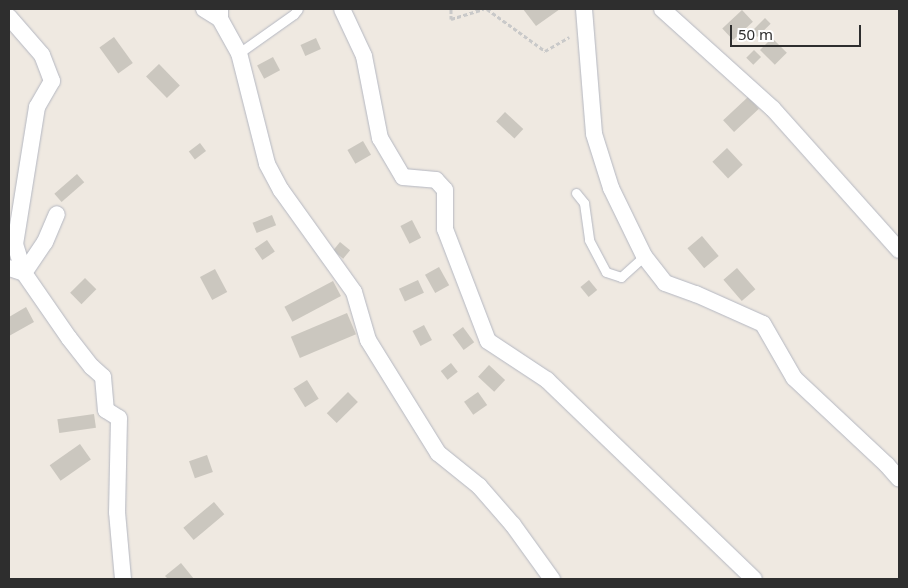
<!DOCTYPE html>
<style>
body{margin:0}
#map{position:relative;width:908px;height:588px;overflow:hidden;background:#efe9e1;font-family:"Noto Sans",sans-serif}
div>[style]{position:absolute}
.building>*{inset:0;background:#cbc7bf;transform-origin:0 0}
.path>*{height:3px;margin-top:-1.5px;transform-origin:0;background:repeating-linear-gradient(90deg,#c9c9c9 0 4px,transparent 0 6.5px)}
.roads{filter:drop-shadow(0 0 1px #b4b7c1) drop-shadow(0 0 1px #b4b7c1)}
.lane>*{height:9px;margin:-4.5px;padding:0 4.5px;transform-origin:4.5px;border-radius:4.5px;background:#fff}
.street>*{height:16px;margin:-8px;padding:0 8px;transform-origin:8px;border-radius:8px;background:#fff}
span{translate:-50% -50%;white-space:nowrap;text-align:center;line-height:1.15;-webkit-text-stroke:4px #fff;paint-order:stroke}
.frame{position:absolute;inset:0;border:10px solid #2e2e2e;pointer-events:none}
.scale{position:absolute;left:730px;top:25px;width:131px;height:22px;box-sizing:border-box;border:2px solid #2e2e2e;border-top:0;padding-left:6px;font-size:15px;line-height:18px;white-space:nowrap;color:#2e2e2e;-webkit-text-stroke:4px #fff;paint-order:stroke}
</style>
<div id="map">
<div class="building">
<i style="clip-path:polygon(523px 9px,560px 9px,536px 26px)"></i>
<i style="left:742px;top:10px;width:16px;height:27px;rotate:47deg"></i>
<i style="left:765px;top:18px;width:8px;height:19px;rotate:45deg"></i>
<i style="left:114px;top:37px;width:32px;height:18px;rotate:54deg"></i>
<i style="left:316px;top:38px;width:12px;height:17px;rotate:66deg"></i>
<i style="left:772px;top:38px;width:21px;height:17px;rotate:45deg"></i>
<i style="left:754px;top:50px;width:10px;height:11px;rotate:45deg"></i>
<i style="left:273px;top:57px;width:15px;height:18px;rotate:62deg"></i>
<i style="left:159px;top:64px;width:30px;height:18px;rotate:46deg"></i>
<i style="left:748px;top:97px;width:16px;height:34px;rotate:47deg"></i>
<i style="left:505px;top:112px;width:25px;height:13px;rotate:43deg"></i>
<i style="left:363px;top:141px;width:16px;height:18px;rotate:60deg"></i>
<i style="left:200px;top:143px;width:10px;height:14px;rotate:53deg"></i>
<i style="left:727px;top:148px;width:23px;height:20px;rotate:47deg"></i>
<i style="left:77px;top:174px;width:11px;height:30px;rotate:49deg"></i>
<i style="left:272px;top:215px;width:11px;height:21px;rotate:68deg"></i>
<i style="left:412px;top:220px;width:20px;height:13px;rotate:63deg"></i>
<i style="left:702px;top:236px;width:26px;height:19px;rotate:50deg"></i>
<i style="left:267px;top:240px;width:14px;height:15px;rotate:56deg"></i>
<i style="left:340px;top:242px;width:13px;height:11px;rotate:39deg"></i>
<i style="left:439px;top:267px;width:21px;height:16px;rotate:61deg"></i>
<i style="left:737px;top:268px;width:28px;height:18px;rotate:49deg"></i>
<i style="left:215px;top:269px;width:26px;height:17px;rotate:62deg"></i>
<i style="left:85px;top:278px;width:16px;height:21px;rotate:45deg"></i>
<i style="left:418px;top:280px;width:14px;height:21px;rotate:65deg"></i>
<i style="left:589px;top:280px;width:13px;height:11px;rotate:51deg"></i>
<i style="left:333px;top:281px;width:17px;height:55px;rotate:62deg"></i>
<i style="clip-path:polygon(26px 307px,34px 322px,9px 336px,9px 317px)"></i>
<i style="left:347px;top:313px;width:23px;height:61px;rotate:67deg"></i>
<i style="left:424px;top:325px;width:17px;height:13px;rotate:62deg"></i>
<i style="left:463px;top:327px;width:19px;height:13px;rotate:54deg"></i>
<i style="left:451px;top:363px;width:11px;height:13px;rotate:52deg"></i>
<i style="left:489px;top:365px;width:22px;height:16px;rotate:43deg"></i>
<i style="left:307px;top:380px;width:22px;height:16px;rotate:58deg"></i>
<i style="left:348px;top:392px;width:14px;height:30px;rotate:45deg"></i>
<i style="left:478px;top:392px;width:16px;height:17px;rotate:55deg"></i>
<i style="left:94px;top:414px;width:14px;height:37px;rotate:82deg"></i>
<i style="left:80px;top:444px;width:19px;height:37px;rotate:55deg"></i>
<i style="left:207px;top:455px;width:18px;height:19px;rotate:71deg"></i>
<i style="left:214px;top:502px;width:16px;height:40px;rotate:50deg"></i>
<i style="clip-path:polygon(181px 563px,194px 579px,168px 579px,165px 576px)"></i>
</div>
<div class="path">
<i style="left:451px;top:9px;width:10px;rotate:90deg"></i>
<i style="left:451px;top:19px;width:34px;rotate:-17deg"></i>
<i style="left:487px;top:9px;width:72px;rotate:35.9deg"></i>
<i style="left:545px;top:51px;width:28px;rotate:-30deg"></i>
</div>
<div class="roads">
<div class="lane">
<i style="left:239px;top:53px;width:67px;rotate:-35.3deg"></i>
<i style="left:294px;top:14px;width:6px;rotate:-51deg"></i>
<i style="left:576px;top:193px;width:13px;rotate:51deg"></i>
<i style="left:584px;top:203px;width:37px;rotate:82deg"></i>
<i style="left:589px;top:240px;width:36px;rotate:62deg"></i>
<i style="left:606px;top:272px;width:16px;rotate:18deg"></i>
<i style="left:621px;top:277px;width:31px;rotate:-42deg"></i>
</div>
<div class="street">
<i style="left:204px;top:9px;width:19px;rotate:32deg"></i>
<i style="left:220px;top:9px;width:10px;rotate:90deg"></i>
<i style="left:220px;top:19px;width:39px;rotate:61deg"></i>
<i style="left:239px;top:53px;width:114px;rotate:75.8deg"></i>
<i style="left:267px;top:164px;width:30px;rotate:62deg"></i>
<i style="left:281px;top:190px;width:125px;rotate:54.4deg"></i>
<i style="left:354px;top:292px;width:50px;rotate:73.7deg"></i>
<i style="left:368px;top:340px;width:133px;rotate:58.2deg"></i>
<i style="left:438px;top:453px;width:53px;rotate:38.8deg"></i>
<i style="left:479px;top:486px;width:52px;rotate:48.9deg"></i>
<i style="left:513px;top:525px;width:67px;rotate:54.2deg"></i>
<i style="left:342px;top:9px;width:52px;rotate:64.9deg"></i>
<i style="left:364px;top:56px;width:84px;rotate:79deg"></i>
<i style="left:380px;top:138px;width:45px;rotate:59.5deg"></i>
<i style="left:403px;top:177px;width:33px;rotate:5deg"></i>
<i style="left:436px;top:180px;width:13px;rotate:48deg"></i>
<i style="left:445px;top:190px;width:39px;rotate:90deg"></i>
<i style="left:445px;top:229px;width:120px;rotate:69deg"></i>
<i style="left:488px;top:341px;width:71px;rotate:33.5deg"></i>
<i style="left:547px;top:380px;width:287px;rotate:43.9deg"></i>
<i style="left:584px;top:9px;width:125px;rotate:85.4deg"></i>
<i style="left:594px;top:134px;width:57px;rotate:72.5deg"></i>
<i style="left:611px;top:188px;width:76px;rotate:64.1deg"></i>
<i style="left:644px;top:256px;width:34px;rotate:52deg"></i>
<i style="left:665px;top:283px;width:33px;rotate:20deg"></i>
<i style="left:696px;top:294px;width:73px;rotate:24.1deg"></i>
<i style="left:763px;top:324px;width:62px;rotate:60.1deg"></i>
<i style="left:794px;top:378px;width:127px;rotate:43.1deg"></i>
<i style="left:887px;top:465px;width:18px;rotate:49deg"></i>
<i style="left:662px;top:9px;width:149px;rotate:42deg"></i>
<i style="left:773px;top:109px;width:189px;rotate:48.2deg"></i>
<i style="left:9px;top:17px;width:50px;rotate:49deg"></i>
<i style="left:42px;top:55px;width:28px;rotate:69deg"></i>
<i style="left:52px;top:81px;width:30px;rotate:120deg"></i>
<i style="left:37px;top:107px;width:139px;rotate:99.1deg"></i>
<i style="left:15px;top:244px;width:30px;rotate:73deg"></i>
<i style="left:24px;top:273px;width:37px;rotate:-56deg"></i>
<i style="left:45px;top:242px;width:30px;rotate:-67deg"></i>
<i style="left:9px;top:268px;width:16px;rotate:18deg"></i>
<i style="left:24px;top:273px;width:79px;rotate:55.3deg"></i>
<i style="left:69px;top:338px;width:37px;rotate:52deg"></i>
<i style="left:92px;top:367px;width:15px;rotate:42deg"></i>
<i style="left:103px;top:377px;width:33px;rotate:85deg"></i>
<i style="left:106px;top:410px;width:15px;rotate:32deg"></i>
<i style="left:119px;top:418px;width:94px;rotate:91.2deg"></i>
<i style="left:117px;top:512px;width:67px;rotate:84.9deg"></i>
</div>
</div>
<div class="frame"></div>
<div class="scale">50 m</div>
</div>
